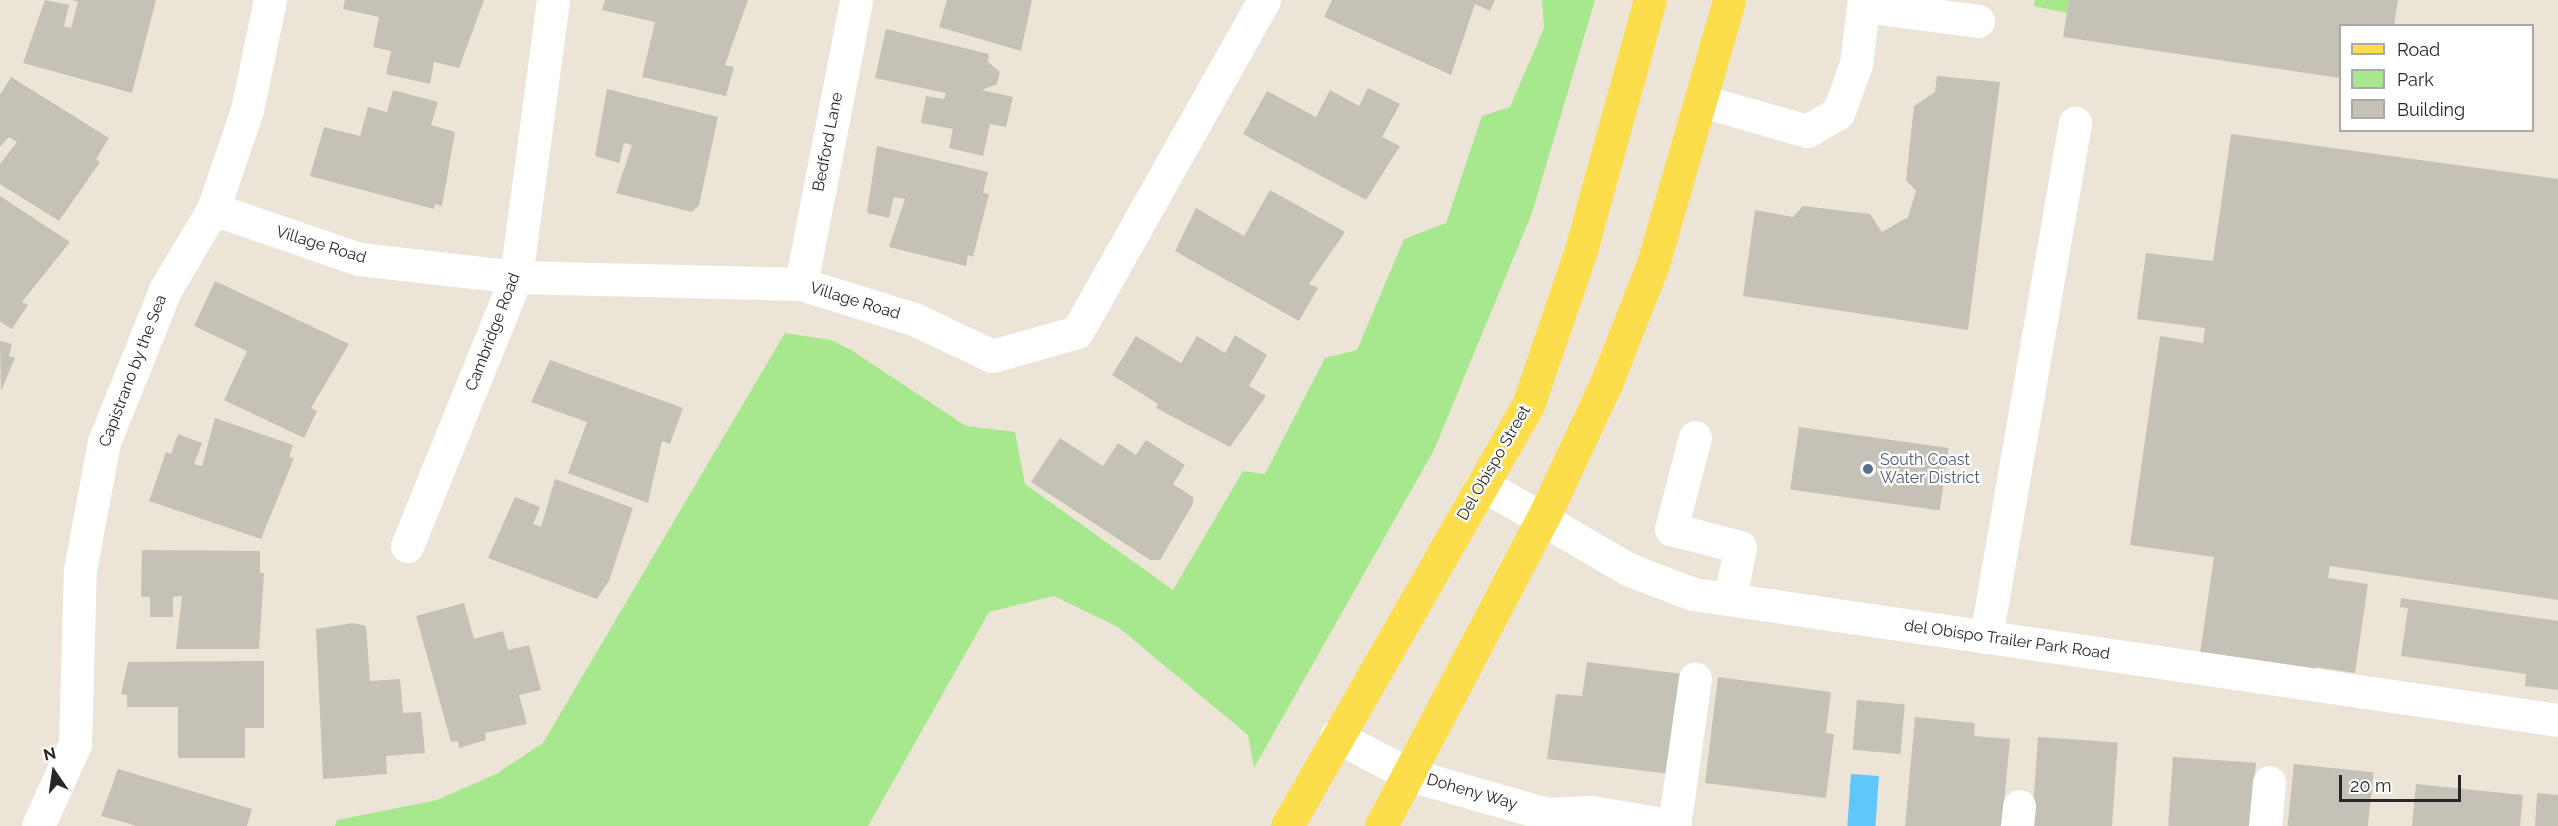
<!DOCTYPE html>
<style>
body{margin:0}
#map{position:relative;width:2558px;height:826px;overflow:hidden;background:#ece4d7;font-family:Raleway,sans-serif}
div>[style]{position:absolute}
.green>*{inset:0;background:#a7e88e}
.water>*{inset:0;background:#5fc7f9;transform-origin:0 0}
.building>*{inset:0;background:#c6c1b7;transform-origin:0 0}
.minor>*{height:33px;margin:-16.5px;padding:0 16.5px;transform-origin:16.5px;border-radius:16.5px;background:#fff}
.major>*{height:33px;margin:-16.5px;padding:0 16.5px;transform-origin:16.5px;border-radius:16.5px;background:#fcdd4b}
.dots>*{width:16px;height:16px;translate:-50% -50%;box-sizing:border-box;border:3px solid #fff;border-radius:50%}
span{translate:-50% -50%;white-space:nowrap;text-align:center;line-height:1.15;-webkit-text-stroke:4.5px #fff;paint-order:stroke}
.street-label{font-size:16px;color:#272727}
.service-label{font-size:16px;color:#4e5e75}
.left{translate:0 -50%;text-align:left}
.legend{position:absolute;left:2339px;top:24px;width:195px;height:108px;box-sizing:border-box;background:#fff;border:2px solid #a9a9a9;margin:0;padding:8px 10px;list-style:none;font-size:18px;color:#272727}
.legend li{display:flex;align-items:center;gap:12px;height:30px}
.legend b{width:30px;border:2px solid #a9a9a9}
.north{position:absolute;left:24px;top:742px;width:60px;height:60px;-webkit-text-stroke:4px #fff;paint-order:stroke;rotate:347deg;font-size:16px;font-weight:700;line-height:24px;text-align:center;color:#272727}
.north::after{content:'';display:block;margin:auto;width:21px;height:27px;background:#272727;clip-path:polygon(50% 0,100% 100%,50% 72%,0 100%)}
.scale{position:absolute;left:2339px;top:775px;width:122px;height:27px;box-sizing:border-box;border:3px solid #272727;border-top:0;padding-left:8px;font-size:18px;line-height:21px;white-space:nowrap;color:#272727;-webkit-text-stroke:4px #fff;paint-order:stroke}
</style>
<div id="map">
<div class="green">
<i style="clip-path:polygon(1542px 0,1595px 0,1532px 213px,1434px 450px,1254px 768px,1248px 735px,1118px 627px,1054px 596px,989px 612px,868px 826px,335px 826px,337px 820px,437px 800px,496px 774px,543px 743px,785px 333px,831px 340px,851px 350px,966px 426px,1015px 432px,1025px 484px,1173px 590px,1243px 471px,1265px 474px,1325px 358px,1357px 350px,1404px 239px,1446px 223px,1482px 116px,1510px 107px,1544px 28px)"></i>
<i style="clip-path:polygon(2035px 0,2069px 0,2067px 13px,2034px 6px)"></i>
</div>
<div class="water">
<i style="left:1851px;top:774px;width:28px;height:52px;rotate:4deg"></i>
</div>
<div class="building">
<i style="clip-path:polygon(45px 0,69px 5px,64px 26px,71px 28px,78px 2px,72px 0,156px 0,132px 93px,23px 63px)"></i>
<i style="clip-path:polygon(345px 0,484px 0,459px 68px,434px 62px,430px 84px,386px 74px,391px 51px,373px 47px,379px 17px,343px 9px)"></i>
<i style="clip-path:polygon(605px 0,748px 0,725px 65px,734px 67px,726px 96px,642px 77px,655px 22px,602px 10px)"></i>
<i style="clip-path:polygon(947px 0,1032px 0,1021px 51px,939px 27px)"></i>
<i style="clip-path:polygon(1332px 0,1495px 0,1490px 11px,1475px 4px,1451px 75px,1324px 17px)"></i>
<i style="clip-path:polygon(2069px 0,2398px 0,2394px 26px,2340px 26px,2340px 78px,2063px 37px)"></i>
<i style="clip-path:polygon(886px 29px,989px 54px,988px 62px,1000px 72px,997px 84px,982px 90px,1013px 97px,1006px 127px,990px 124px,983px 156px,949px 148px,953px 129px,921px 123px,926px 96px,944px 99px,946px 93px,875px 78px)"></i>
<i style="clip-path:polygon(1937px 76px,2000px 82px,1968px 330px,1743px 296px,1755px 210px,1793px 217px,1803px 206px,1870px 214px,1882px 232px,1908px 217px,1916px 191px,1906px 180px,1914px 106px,1935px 92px)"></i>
<i style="clip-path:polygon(11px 77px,109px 138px,96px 159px,100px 162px,59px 221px,0 184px,0 164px,17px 142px,9px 137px,0 147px,0 95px)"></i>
<i style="clip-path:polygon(1368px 88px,1400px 104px,1382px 137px,1400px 146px,1366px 200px,1243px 134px,1267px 91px,1316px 117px,1330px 90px,1359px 106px)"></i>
<i style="clip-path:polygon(607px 89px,718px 117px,699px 205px,692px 212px,616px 193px,632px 145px,624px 143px,619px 163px,595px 156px)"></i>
<i style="clip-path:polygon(393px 90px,438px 102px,431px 125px,455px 132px,442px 206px,435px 204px,434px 209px,310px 176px,324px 127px,360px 136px,368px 107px,387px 112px)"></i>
<i style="clip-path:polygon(2231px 134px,2558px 179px,2558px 600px,2330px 566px,2328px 578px,2368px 584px,2355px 673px,2316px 667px,2315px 676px,2199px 660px,2214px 557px,2130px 545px,2160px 336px,2203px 343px,2205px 328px,2137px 319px,2146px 253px,2213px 261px)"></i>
<i style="clip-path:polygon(877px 146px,988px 172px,983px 193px,989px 194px,973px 257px,968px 255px,966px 266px,889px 247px,905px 199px,894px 197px,889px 218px,867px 213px)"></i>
<i style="clip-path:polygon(1270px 190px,1345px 232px,1309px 284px,1318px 288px,1299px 321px,1175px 251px,1196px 208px,1244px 236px)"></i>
<i style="clip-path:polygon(0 196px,70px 242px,22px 302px,28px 305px,12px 329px,0 322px)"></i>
<i style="clip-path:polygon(215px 281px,349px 344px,311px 408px,317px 411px,304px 438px,224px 400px,247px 351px,194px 326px)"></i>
<i style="clip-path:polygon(1235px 335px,1267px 355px,1249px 386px,1266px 396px,1230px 447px,1156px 408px,1158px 404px,1112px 375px,1136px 336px,1181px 363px,1197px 336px,1225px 353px)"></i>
<i style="clip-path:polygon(0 341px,12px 344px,9px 356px,15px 358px,1px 391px)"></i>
<i style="clip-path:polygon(550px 360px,683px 408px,670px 444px,662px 441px,648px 503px,568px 473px,587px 422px,531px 402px)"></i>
<i style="clip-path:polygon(215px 418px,293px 445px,289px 457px,294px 458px,261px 539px,149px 501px,166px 452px,171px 454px,178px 434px,202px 443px,194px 464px,202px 466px)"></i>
<i style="left:1799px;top:427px;width:151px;height:63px;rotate:8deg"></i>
<i style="clip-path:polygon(1060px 438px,1103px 466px,1118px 443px,1136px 455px,1146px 440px,1185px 465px,1173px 484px,1193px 497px,1193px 504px,1160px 560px,1150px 560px,1031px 482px)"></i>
<i style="clip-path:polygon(555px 479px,633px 508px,609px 581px,597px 599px,488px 558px,515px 497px,540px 507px,533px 524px,541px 527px)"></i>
<i style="clip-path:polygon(142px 550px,260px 551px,260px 573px,264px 573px,259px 649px,176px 649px,182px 596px,173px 597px,173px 617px,150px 617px,150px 597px,141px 597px)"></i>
<i style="clip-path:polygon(2401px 598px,2558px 621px,2558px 690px,2525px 686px,2526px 674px,2401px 656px,2408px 608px,2400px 607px)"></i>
<i style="clip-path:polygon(464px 603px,474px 639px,503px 631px,508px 650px,529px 645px,541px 690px,519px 695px,527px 724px,485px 733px,486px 740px,459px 748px,458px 741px,451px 742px,416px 616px)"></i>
<i style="clip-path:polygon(353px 623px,366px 626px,370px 681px,400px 679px,403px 713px,421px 712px,425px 753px,386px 756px,387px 774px,323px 779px,316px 629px)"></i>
<i style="clip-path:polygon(264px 661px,264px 728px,245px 728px,245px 758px,178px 758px,178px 707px,127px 707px,127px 695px,121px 694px,128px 662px)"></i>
<i style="clip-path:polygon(1587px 662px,1683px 674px,1670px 774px,1547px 759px,1556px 694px,1582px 696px)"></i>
<i style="clip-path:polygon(1718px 677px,1831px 692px,1826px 733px,1834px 734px,1826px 798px,1705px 783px)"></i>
<i style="left:1857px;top:700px;width:48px;height:50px;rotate:5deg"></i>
<i style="clip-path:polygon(1915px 717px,1975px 723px,1974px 736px,2010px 739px,2002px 826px,1905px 826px)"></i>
<i style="left:2038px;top:737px;width:80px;height:89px;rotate:4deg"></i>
<i style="left:2173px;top:757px;width:83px;height:69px;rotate:4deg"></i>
<i style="left:2294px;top:764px;width:80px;height:62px;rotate:6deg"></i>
<i style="clip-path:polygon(118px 769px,252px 809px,247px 826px,137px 826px,101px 816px)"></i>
<i style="clip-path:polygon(2416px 784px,2523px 795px,2520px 826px,2412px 826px)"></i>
<i style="clip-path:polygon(2537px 793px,2558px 795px,2558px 826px,2535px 826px)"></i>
</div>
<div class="minor">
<i style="left:1863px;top:6px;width:116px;rotate:7.4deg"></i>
<i style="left:1702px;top:101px;width:109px;rotate:15.9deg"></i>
<i style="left:1807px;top:131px;width:36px;rotate:-30deg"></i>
<i style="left:1838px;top:113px;width:52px;rotate:-69.8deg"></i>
<i style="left:1856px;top:64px;width:64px;rotate:-82.9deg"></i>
<i style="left:213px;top:209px;width:154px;rotate:18.9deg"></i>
<i style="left:359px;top:259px;width:158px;rotate:6.5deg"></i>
<i style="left:516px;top:277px;width:285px;rotate:1.4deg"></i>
<i style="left:801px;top:284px;width:118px;rotate:17.2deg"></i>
<i style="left:914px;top:319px;width:86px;rotate:25.4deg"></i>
<i style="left:992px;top:356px;width:88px;rotate:-15.8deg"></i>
<i style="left:1077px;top:332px;width:381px;rotate:-60.6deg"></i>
<i style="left:801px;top:284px;width:289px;rotate:-79deg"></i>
<i style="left:1695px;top:437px;width:95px;rotate:104.6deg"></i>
<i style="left:1671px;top:529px;width:71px;rotate:14.6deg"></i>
<i style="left:1740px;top:547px;width:53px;rotate:100.9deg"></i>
<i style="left:1482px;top:484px;width:171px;rotate:30.2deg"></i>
<i style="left:1630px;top:570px;width:67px;rotate:20.9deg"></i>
<i style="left:1693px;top:594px;width:874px;rotate:8.29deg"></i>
<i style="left:407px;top:546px;width:290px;rotate:-67.9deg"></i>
<i style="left:516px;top:277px;width:279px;rotate:-82.4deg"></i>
<i style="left:1986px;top:637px;width:522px;rotate:-80.18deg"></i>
<i style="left:1336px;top:736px;width:84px;rotate:27.8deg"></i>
<i style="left:1410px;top:775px;width:142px;rotate:15.9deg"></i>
<i style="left:1547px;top:814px;width:44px;rotate:-2.6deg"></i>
<i style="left:1591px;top:812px;width:85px;rotate:9.5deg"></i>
<i style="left:38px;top:826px;width:90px;rotate:-65.7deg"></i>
<i style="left:75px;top:744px;width:174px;rotate:-88.4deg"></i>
<i style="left:80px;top:570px;width:130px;rotate:-79.4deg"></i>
<i style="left:104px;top:442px;width:164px;rotate:-68.1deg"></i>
<i style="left:165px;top:290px;width:94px;rotate:-59.3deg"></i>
<i style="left:213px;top:209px;width:105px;rotate:-71deg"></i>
<i style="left:247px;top:110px;width:112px;rotate:-78.2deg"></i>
<i style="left:1674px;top:826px;width:149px;rotate:-81.9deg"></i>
<i style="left:2017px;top:826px;width:20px;rotate:-84deg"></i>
<i style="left:2265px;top:826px;width:44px;rotate:-84.8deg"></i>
</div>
<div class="major">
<i style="left:1287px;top:826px;width:485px;rotate:-60.2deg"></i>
<i style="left:1528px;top:405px;width:164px;rotate:-71.1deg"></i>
<i style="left:1581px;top:250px;width:259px;rotate:-74.6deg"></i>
<i style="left:1381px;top:826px;width:350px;rotate:-62.3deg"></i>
<i style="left:1544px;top:516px;width:144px;rotate:-64.9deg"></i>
<i style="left:1605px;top:386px;width:131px;rotate:-68.5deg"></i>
<i style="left:1653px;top:264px;width:275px;rotate:-73.9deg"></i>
</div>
<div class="dots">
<i style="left:1868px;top:469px;background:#5c6f8a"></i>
</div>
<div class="street-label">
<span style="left:828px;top:142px;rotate:-79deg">Bedford Lane</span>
<span style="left:321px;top:245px;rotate:17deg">Village Road</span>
<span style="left:855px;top:301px;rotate:17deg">Village Road</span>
<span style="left:493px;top:332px;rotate:-69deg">Cambridge Road</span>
<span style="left:133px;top:371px;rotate:-69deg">Capistrano by the Sea</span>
<span style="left:1494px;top:463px;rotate:-60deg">Del Obispo Street</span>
<span style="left:2007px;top:640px;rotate:8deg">del Obispo Trailer Park Road</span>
<span style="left:1472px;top:792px;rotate:16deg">Doheny Way</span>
</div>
<div class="service-label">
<span class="left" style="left:1880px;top:469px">South Coast<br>Water District</span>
</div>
<ul class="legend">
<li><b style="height:8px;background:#fcdd4b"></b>Road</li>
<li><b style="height:16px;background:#a7e88e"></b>Park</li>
<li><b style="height:16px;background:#c6c1b7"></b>Building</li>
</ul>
<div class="north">N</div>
<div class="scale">20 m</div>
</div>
